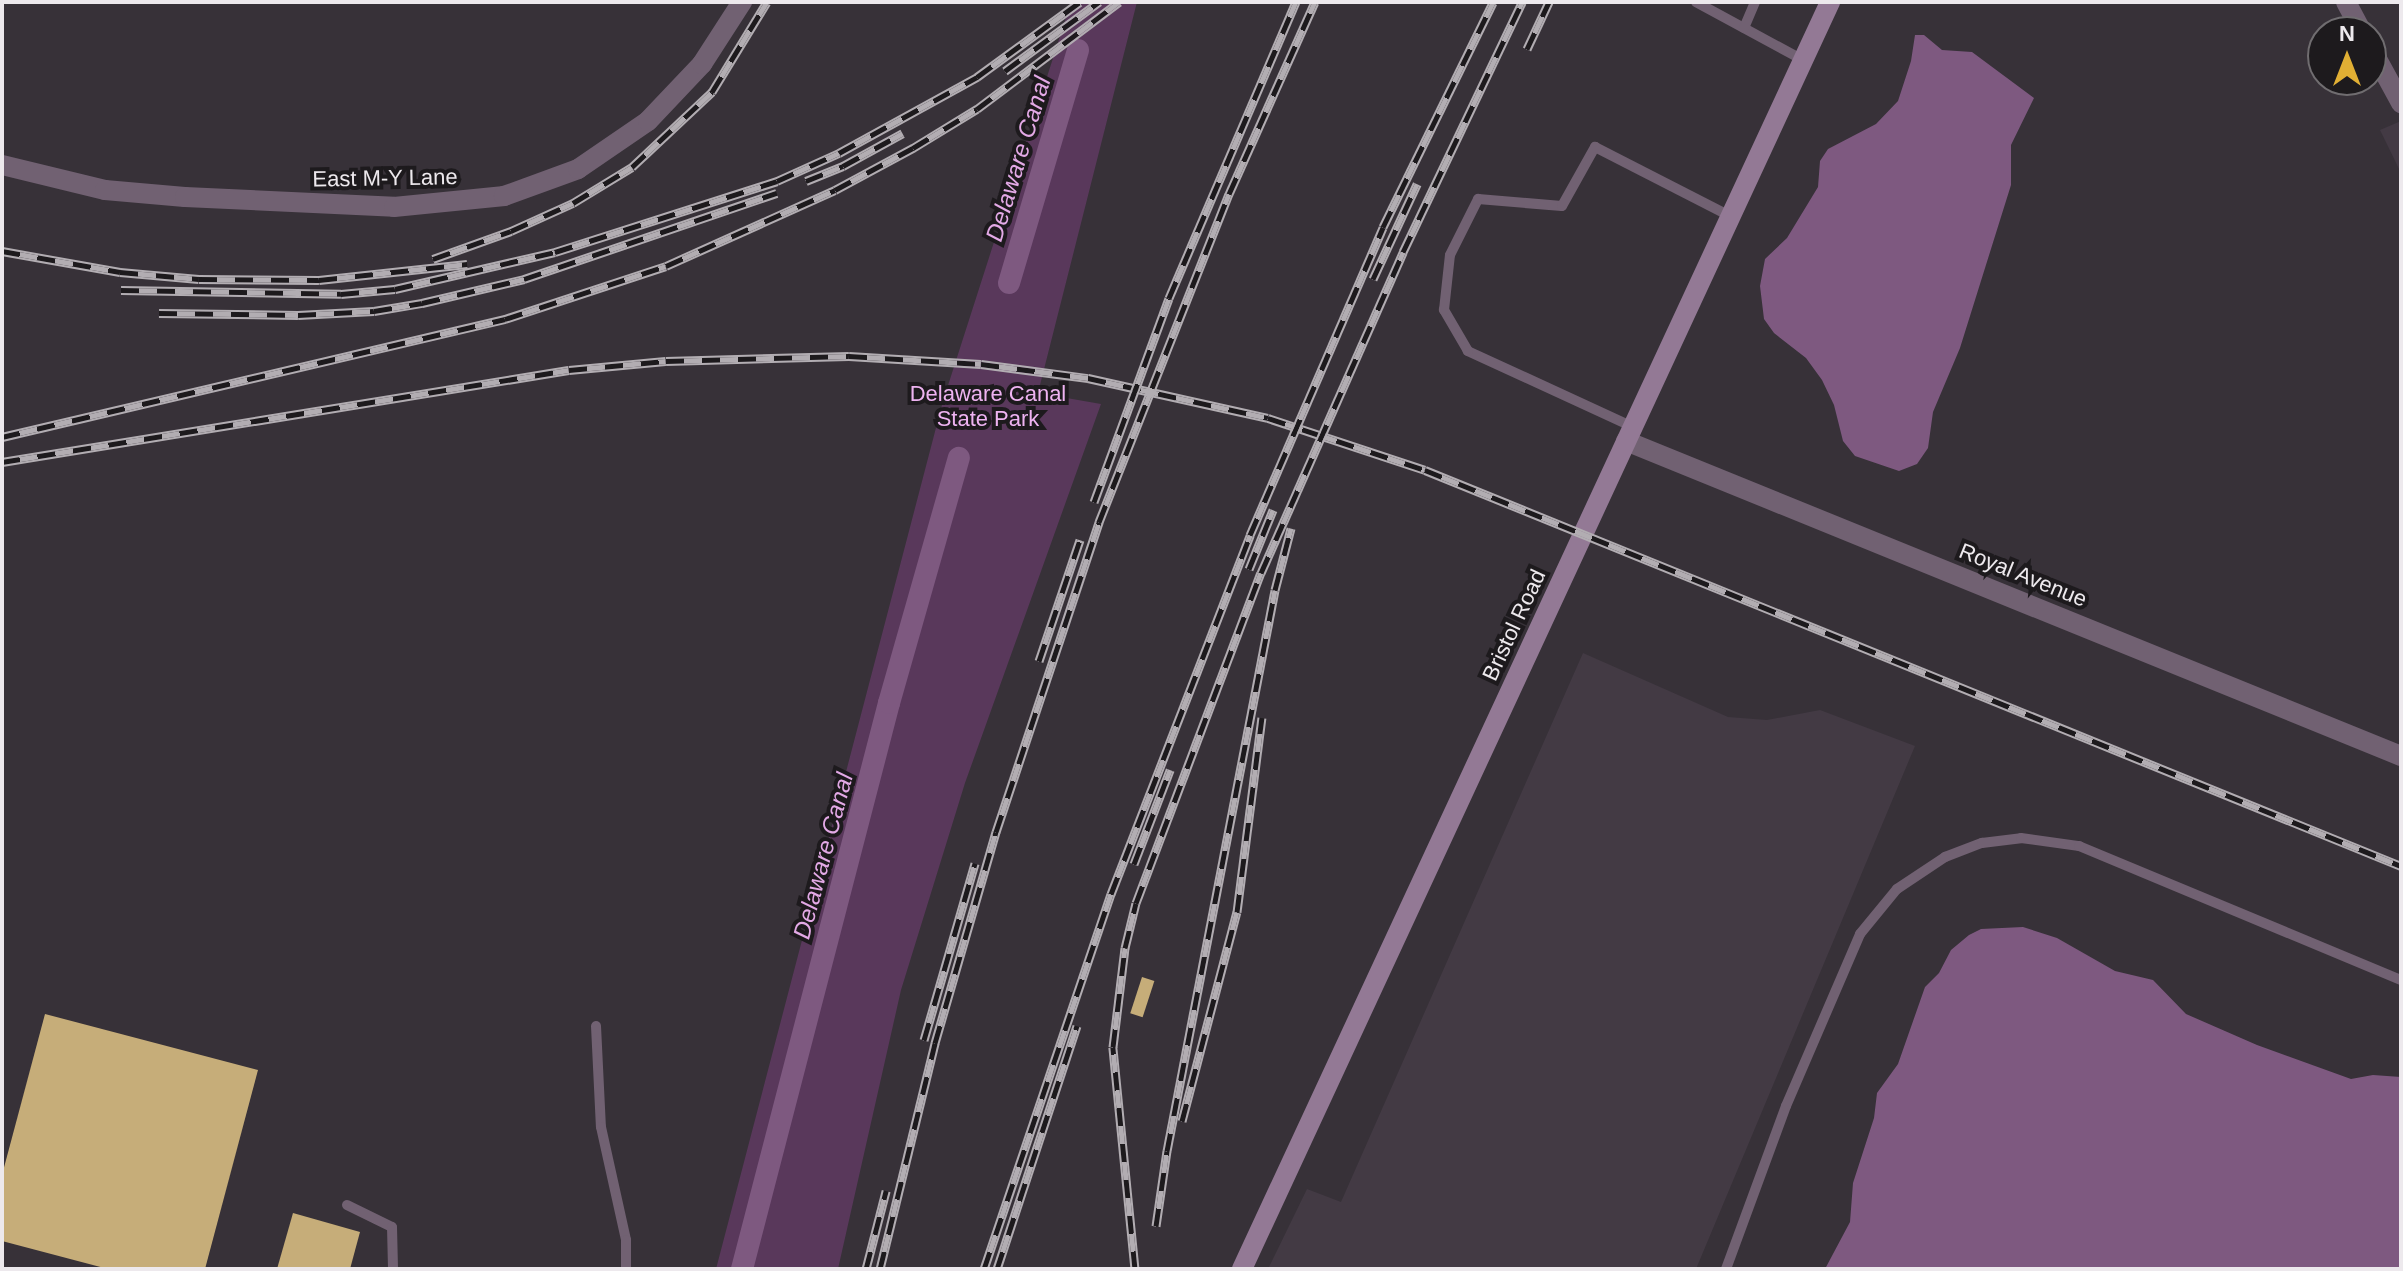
<!DOCTYPE html>
<style>
body{margin:0}
#map{position:relative;width:2403px;height:1271px;overflow:hidden;background:#373138;font-family:Helvetica,sans-serif}
div>[style]{position:absolute}
.built>*{inset:0;background:#433a44}
.green>*{inset:0;background:#59385b}
.water>*{inset:0;background:#7e5980}
.canal>*{height:22px;margin:-11px;padding:0 11px;transform-origin:11px;border-radius:11px;background:#7e5980}
.building>*{inset:0;background:#c6ad79;transform-origin:0 0}
.lane>*{height:10px;margin:-5px;padding:0 5px;transform-origin:5px;border-radius:5px;background:#716172}
.street>*{height:20px;margin:-10px;padding:0 10px;transform-origin:10px;border-radius:10px;background:#716172}
.secondary>*{height:20px;margin:-10px;padding:0 10px;transform-origin:10px;border-radius:10px;background:#937995}
.rail>*{height:9px;margin-top:-4.5px;transform-origin:0;background:repeating-linear-gradient(90deg,#1d1a1d 0 18px,#b2adb2 0 36px);box-sizing:border-box;border-block:2px solid #b2adb2}
span{translate:-50% -50%;white-space:nowrap;text-align:center;line-height:1.15;-webkit-text-stroke:8px #1d1a1d;paint-order:stroke}
.street-label{font-size:22px;color:#ede9ed}
.park-label{font-size:22px;color:#eeb3f1}
.water-label{font-size:24px;color:#e3a9e6;font-style:italic}
.frame{position:absolute;inset:0;border:4px solid #ede9ed;pointer-events:none}
.north{position:absolute;left:2307px;top:16px;width:80px;height:80px;box-sizing:border-box;background:#1d1a1d;border:2px solid #706d70;border-radius:50%;rotate:0deg;font-size:22px;font-weight:700;line-height:32px;text-align:center;color:#ede9ed}
.north::after{content:'';display:block;margin:auto;width:28px;height:36px;background:#e1af34;clip-path:polygon(50% 0,100% 100%,50% 72%,0 100%)}
</style>
<div id="map">
<div class="built">
<i style="clip-path:polygon(2401px 121px,2401px 173px,2380px 130px)"></i>
<i style="clip-path:polygon(1583px 653px,1728px 717px,1767px 720px,1820px 710px,1915px 746px,1696px 1269px,1268px 1269px,1307px 1189px,1341px 1202px)"></i>
</div>
<div class="green">
<i style="clip-path:polygon(1071px 2px,1137px 2px,1038px 393px,1101px 404px,965px 783px,901px 990px,838px 1269px,716px 1269px,943px 401px)"></i>
</div>
<div class="water">
<i style="clip-path:polygon(1915px 35px,1924px 35px,1942px 50px,1972px 52px,2034px 98px,2011px 145px,2011px 185px,1960px 348px,1933px 412px,1928px 448px,1917px 464px,1899px 471px,1855px 456px,1843px 441px,1834px 405px,1822px 380px,1806px 358px,1774px 333px,1764px 319px,1760px 286px,1765px 259px,1787px 238px,1818px 187px,1820px 161px,1828px 149px,1876px 124px,1898px 101px,1911px 61px)"></i>
<i style="clip-path:polygon(2023px 927px,2057px 938px,2115px 971px,2153px 980px,2186px 1014px,2257px 1045px,2351px 1079px,2373px 1075px,2401px 1077px,2401px 1269px,1825px 1269px,1850px 1222px,1853px 1183px,1874px 1118px,1877px 1093px,1898px 1064px,1925px 987px,1939px 973px,1951px 950px,1969px 935px,1981px 929px)"></i>
</div>
<div class="canal">
<i style="left:1009px;top:283px;width:243px;rotate:-73.5deg"></i>
<i style="left:742px;top:1269px;width:585px;rotate:-75.44deg"></i>
<i style="left:889px;top:703px;width:255px;rotate:-74.1deg"></i>
</div>
<div class="building">
<i style="left:1142px;top:977px;width:13px;height:38px;rotate:18deg"></i>
<i style="clip-path:polygon(45px 1014px,258px 1070px,205px 1269px,108px 1269px,2px 1241px,2px 1175px)"></i>
<i style="clip-path:polygon(293px 1213px,360px 1232px,350px 1269px,277px 1269px)"></i>
</div>
<div class="lane">
<i style="left:1696px;top:2px;width:122px;rotate:28.5deg"></i>
<i style="left:1744px;top:28px;width:28px;rotate:-67deg"></i>
<i style="left:1633px;top:427px;width:182px;rotate:-155.3deg"></i>
<i style="left:1468px;top:351px;width:48px;rotate:-120.3deg"></i>
<i style="left:1444px;top:310px;width:55px;rotate:-83.8deg"></i>
<i style="left:1450px;top:255px;width:63px;rotate:-63.4deg"></i>
<i style="left:1478px;top:199px;width:84px;rotate:4.8deg"></i>
<i style="left:1562px;top:206px;width:68px;rotate:-60.8deg"></i>
<i style="left:1595px;top:147px;width:152px;rotate:27.1deg"></i>
<i style="left:596px;top:1026px;width:101px;rotate:87.2deg"></i>
<i style="left:601px;top:1127px;width:116px;rotate:77.5deg"></i>
<i style="left:626px;top:1240px;width:29px;rotate:90deg"></i>
<i style="left:347px;top:1205px;width:50px;rotate:26.1deg"></i>
<i style="left:392px;top:1227px;width:42px;rotate:88.6deg"></i>
<i style="left:1726px;top:1269px;width:174px;rotate:-69.8deg"></i>
<i style="left:1786px;top:1106px;width:187px;rotate:-66.7deg"></i>
<i style="left:1860px;top:934px;width:58px;rotate:-50.6deg"></i>
<i style="left:1897px;top:889px;width:58px;rotate:-33.7deg"></i>
<i style="left:1945px;top:857px;width:40px;rotate:-21deg"></i>
<i style="left:1982px;top:843px;width:39px;rotate:-7deg"></i>
<i style="left:2021px;top:838px;width:59px;rotate:7.9deg"></i>
<i style="left:2079px;top:846px;width:349px;rotate:22.6deg"></i>
</div>
<div class="street">
<i style="left:2346px;top:2px;width:34px;rotate:62deg"></i>
<i style="left:2371px;top:48px;width:63px;rotate:61.4deg"></i>
<i style="left:2px;top:165px;width:106px;rotate:13.6deg"></i>
<i style="left:105px;top:190px;width:80px;rotate:5deg"></i>
<i style="left:185px;top:197px;width:209px;rotate:2.7deg"></i>
<i style="left:394px;top:207px;width:111px;rotate:-5.7deg"></i>
<i style="left:504px;top:196px;width:79px;rotate:-20deg"></i>
<i style="left:578px;top:169px;width:85px;rotate:-34.4deg"></i>
<i style="left:648px;top:121px;width:79px;rotate:-46.5deg"></i>
<i style="left:702px;top:64px;width:74px;rotate:-57.2deg"></i>
<i style="left:1626px;top:441px;width:837px;rotate:22.12deg"></i>
</div>
<div class="secondary">
<i style="left:1242px;top:1269px;width:1397px;rotate:-65.1deg"></i>
</div>
<div class="rail">
<i style="left:1527px;top:49px;width:52px;rotate:-64.9deg"></i>
<i style="left:1005px;top:71px;width:117px;rotate:-36.3deg"></i>
<i style="left:806px;top:181px;width:40px;rotate:-22deg"></i>
<i style="left:843px;top:166px;width:68px;rotate:-28.8deg"></i>
<i style="left:2px;top:251px;width:120px;rotate:10.1deg"></i>
<i style="left:120px;top:272px;width:79px;rotate:5.1deg"></i>
<i style="left:199px;top:279px;width:120px;rotate:0.5deg"></i>
<i style="left:319px;top:280px;width:149px;rotate:-6.2deg"></i>
<i style="left:433px;top:259px;width:83px;rotate:-19.7deg"></i>
<i style="left:511px;top:231px;width:68px;rotate:-24.3deg"></i>
<i style="left:573px;top:203px;width:69px;rotate:-31.4deg"></i>
<i style="left:632px;top:167px;width:110px;rotate:-43.2deg"></i>
<i style="left:712px;top:92px;width:105px;rotate:-58.6deg"></i>
<i style="left:1373px;top:279px;width:105px;rotate:-65.1deg"></i>
<i style="left:121px;top:290px;width:220px;rotate:1deg"></i>
<i style="left:341px;top:294px;width:54px;rotate:-5.3deg"></i>
<i style="left:395px;top:289px;width:164px;rotate:-13deg"></i>
<i style="left:555px;top:252px;width:233px;rotate:-17.7deg"></i>
<i style="left:777px;top:181px;width:68px;rotate:-24.3deg"></i>
<i style="left:839px;top:153px;width:158px;rotate:-28.8deg"></i>
<i style="left:977px;top:77px;width:127px;rotate:-36.1deg"></i>
<i style="left:159px;top:313px;width:139px;rotate:0.8deg"></i>
<i style="left:298px;top:315px;width:76px;rotate:-3deg"></i>
<i style="left:374px;top:311px;width:49px;rotate:-9.5deg"></i>
<i style="left:422px;top:303px;width:105px;rotate:-13.2deg"></i>
<i style="left:524px;top:279px;width:267px;rotate:-18.8deg"></i>
<i style="left:2px;top:437px;width:517px;rotate:-13.2deg"></i>
<i style="left:505px;top:319px;width:169px;rotate:-18.2deg"></i>
<i style="left:666px;top:266px;width:185px;rotate:-24.2deg"></i>
<i style="left:835px;top:190px;width:89px;rotate:-28.3deg"></i>
<i style="left:913px;top:148px;width:75px;rotate:-31.4deg"></i>
<i style="left:977px;top:109px;width:178px;rotate:-37deg"></i>
<i style="left:2px;top:462px;width:574px;rotate:-9.22deg"></i>
<i style="left:569px;top:370px;width:97px;rotate:-5.3deg"></i>
<i style="left:666px;top:361px;width:183px;rotate:-1.6deg"></i>
<i style="left:849px;top:356px;width:132px;rotate:3.5deg"></i>
<i style="left:981px;top:364px;width:108px;rotate:7.5deg"></i>
<i style="left:1088px;top:378px;width:184px;rotate:12.5deg"></i>
<i style="left:1268px;top:418px;width:165px;rotate:18.3deg"></i>
<i style="left:1425px;top:470px;width:1053px;rotate:22.08deg"></i>
<i style="left:1094px;top:502px;width:217px;rotate:-69.8deg"></i>
<i style="left:1169px;top:298px;width:322px;rotate:-66.8deg"></i>
<i style="left:1249px;top:569px;width:64px;rotate:-67.9deg"></i>
<i style="left:1039px;top:661px;width:128px;rotate:-71.3deg"></i>
<i style="left:1134px;top:864px;width:101px;rotate:-69deg"></i>
<i style="left:924px;top:1040px;width:184px;rotate:-73.9deg"></i>
<i style="left:1182px;top:1121px;width:216px;rotate:-75.3deg"></i>
<i style="left:1237px;top:912px;width:196px;rotate:-82.7deg"></i>
<i style="left:1156px;top:1226px;width:76px;rotate:-81.7deg"></i>
<i style="left:1167px;top:1151px;width:571px;rotate:-79.1deg"></i>
<i style="left:1275px;top:590px;width:64px;rotate:-75.5deg"></i>
<i style="left:866px;top:1269px;width:81px;rotate:-75.6deg"></i>
<i style="left:880px;top:1269px;width:233px;rotate:-76.3deg"></i>
<i style="left:935px;top:1043px;width:220px;rotate:-73.9deg"></i>
<i style="left:996px;top:832px;width:327px;rotate:-71.6deg"></i>
<i style="left:1099px;top:522px;width:353px;rotate:-68.4deg"></i>
<i style="left:1229px;top:194px;width:210px;rotate:-65.9deg"></i>
<i style="left:984px;top:1269px;width:396px;rotate:-71.3deg"></i>
<i style="left:1111px;top:894px;width:385px;rotate:-68.8deg"></i>
<i style="left:1250px;top:535px;width:335px;rotate:-66.6deg"></i>
<i style="left:1383px;top:227px;width:250px;rotate:-63.9deg"></i>
<i style="left:997px;top:1269px;width:256px;rotate:-71.8deg"></i>
<i style="left:1135px;top:1269px;width:223px;rotate:-95.7deg"></i>
<i style="left:1113px;top:1047px;width:100px;rotate:-83.1deg"></i>
<i style="left:1125px;top:948px;width:46px;rotate:-76.3deg"></i>
<i style="left:1136px;top:903px;width:353px;rotate:-69.3deg"></i>
<i style="left:1261px;top:573px;width:351px;rotate:-66.1deg"></i>
<i style="left:1403px;top:252px;width:277px;rotate:-64.5deg"></i>
</div>
<div class="street-label">
<span style="left:385px;top:178px;rotate:-1deg">East M-Y Lane</span>
<span style="left:2023px;top:575px;rotate:22deg">Royal Avenue</span>
<span style="left:1514px;top:625px;rotate:-65deg">Bristol Road</span>
</div>
<div class="park-label">
<span style="left:988px;top:406px">Delaware Canal<br>State Park</span>
</div>
<div class="water-label">
<span style="left:1018px;top:159px;rotate:-73deg">Delaware Canal</span>
<span style="left:823px;top:856px;rotate:-75deg">Delaware Canal</span>
</div>
<div class="frame"></div>
<div class="north">N</div>
</div>
